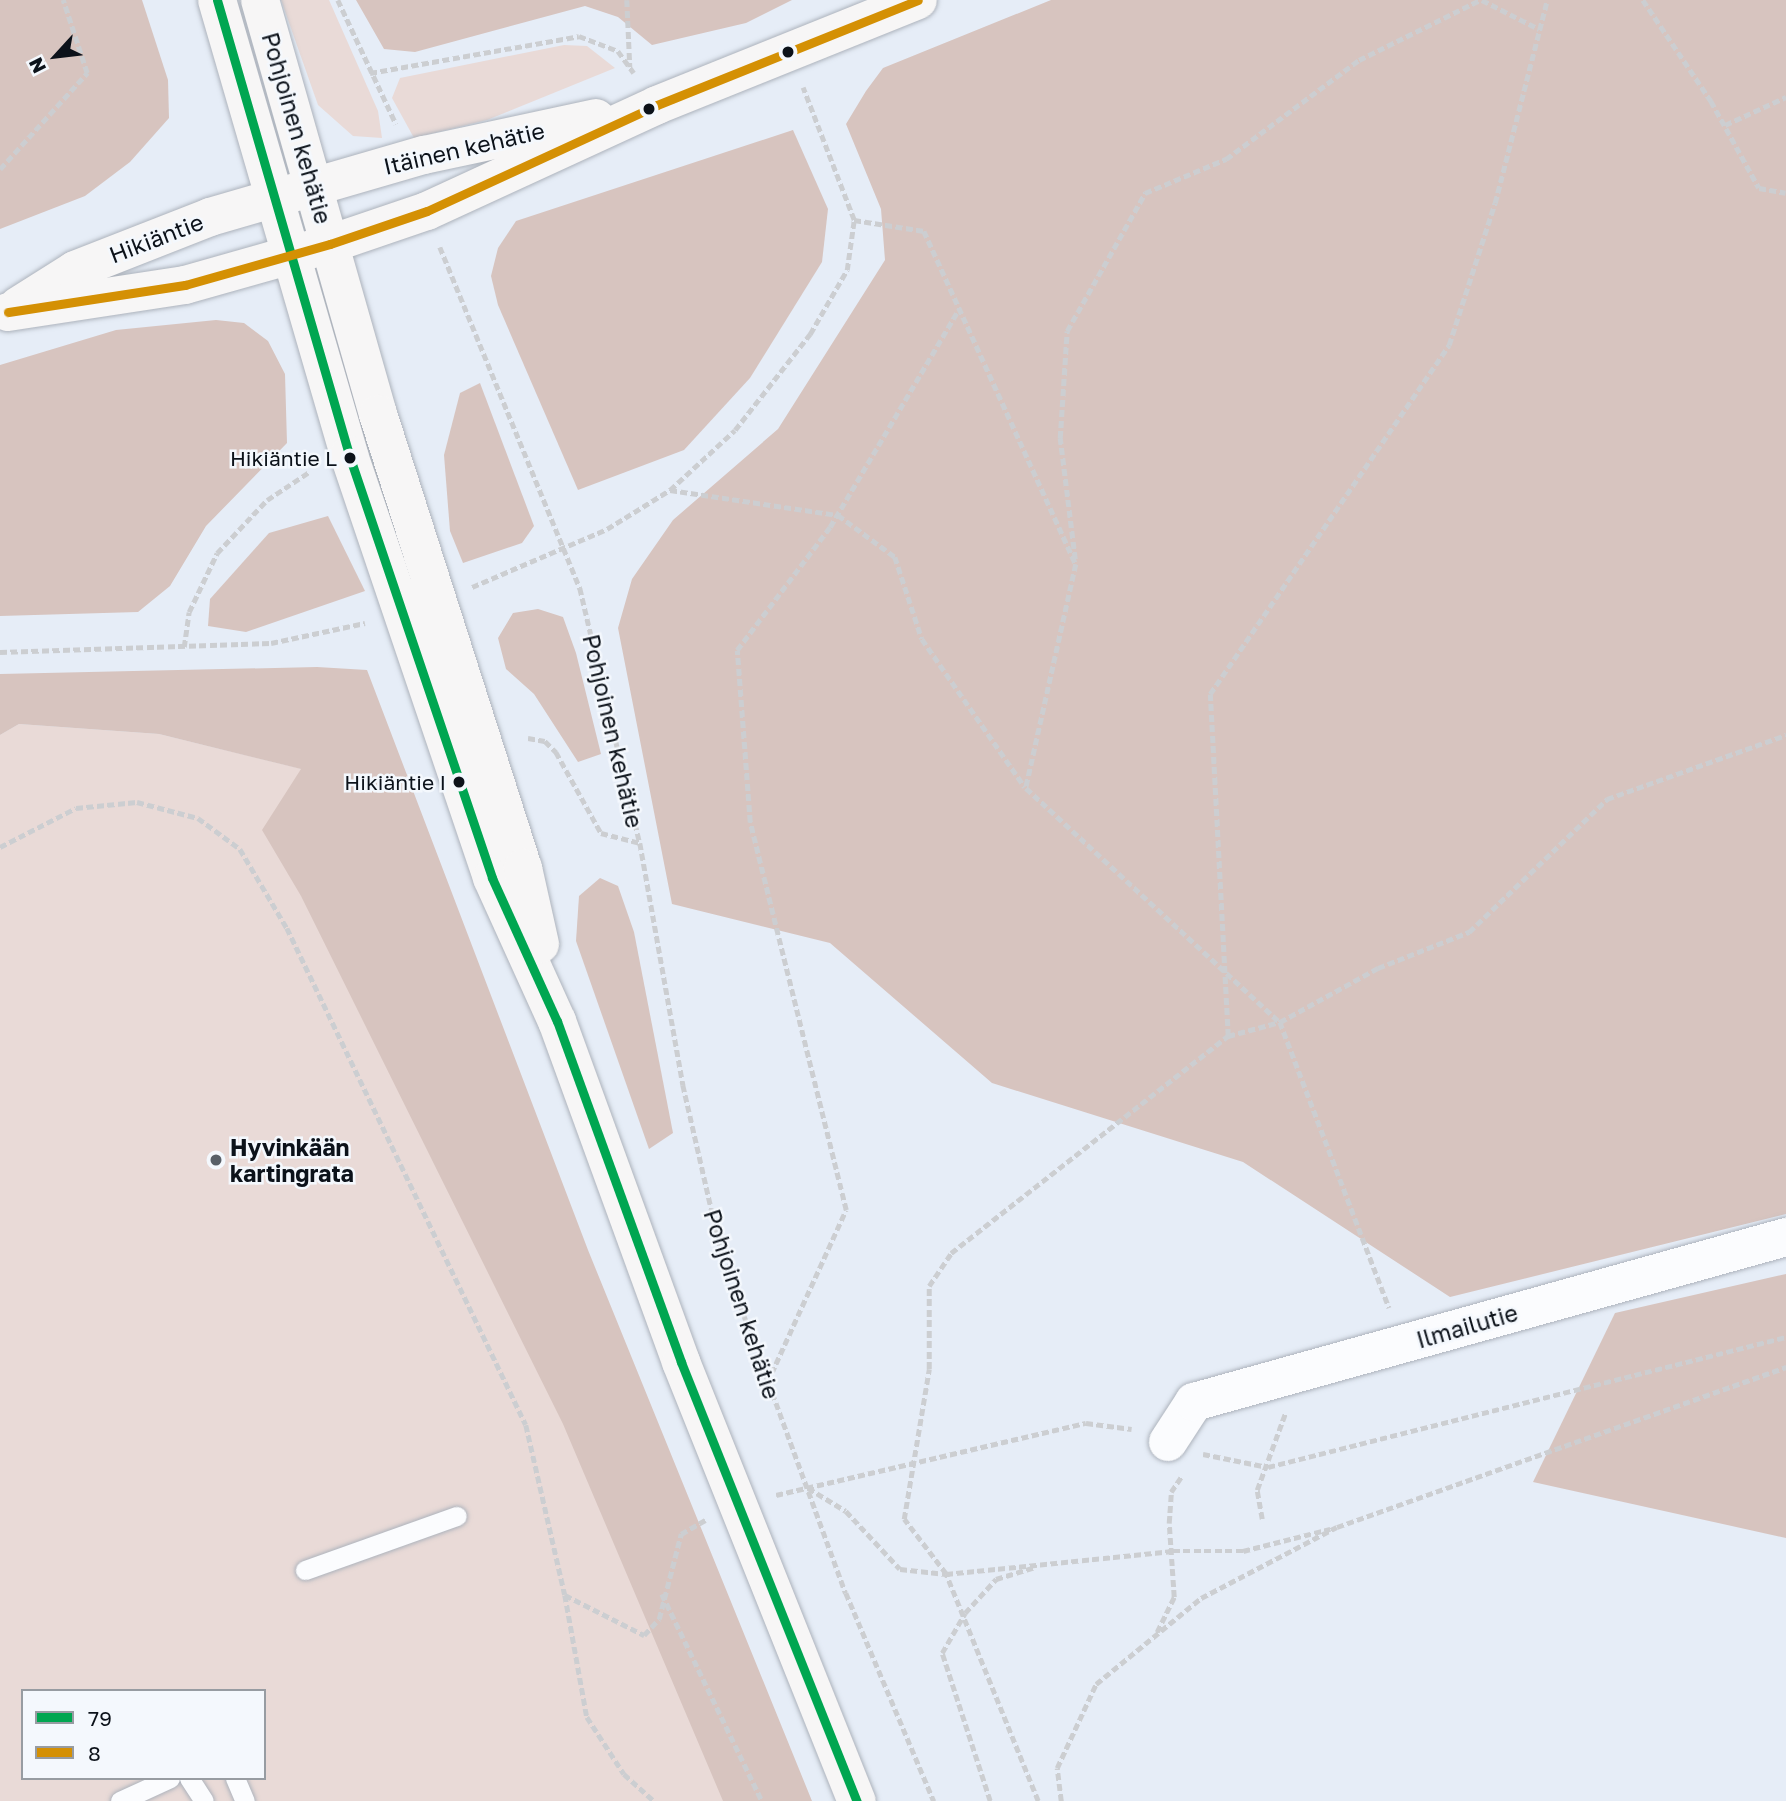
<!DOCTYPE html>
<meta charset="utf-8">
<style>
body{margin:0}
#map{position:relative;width:1786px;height:1801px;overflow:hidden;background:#e6edf7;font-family:"Golos Text",sans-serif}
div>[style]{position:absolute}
.green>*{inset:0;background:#e9dad7}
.forest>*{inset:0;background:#d7c4bf}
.path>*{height:4.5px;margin-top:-2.25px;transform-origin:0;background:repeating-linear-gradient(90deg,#ccced1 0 7px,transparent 0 10.5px)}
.roads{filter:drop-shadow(0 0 2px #adb3bc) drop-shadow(0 0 2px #adb3bc)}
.lane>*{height:19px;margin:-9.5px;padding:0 9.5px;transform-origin:9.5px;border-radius:9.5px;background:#fbfcfe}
.street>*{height:38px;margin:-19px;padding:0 19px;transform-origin:19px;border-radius:19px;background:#fbfcfe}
.secondary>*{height:38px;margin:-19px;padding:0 19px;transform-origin:19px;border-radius:19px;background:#f7f6f6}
.bus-1>*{height:9px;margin:-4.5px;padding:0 4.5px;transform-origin:4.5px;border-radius:4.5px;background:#00a651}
.bus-2>*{height:9px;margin:-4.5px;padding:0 4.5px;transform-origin:4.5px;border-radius:4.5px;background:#d49004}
.dots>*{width:19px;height:19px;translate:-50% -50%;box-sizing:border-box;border:4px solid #f4f8fd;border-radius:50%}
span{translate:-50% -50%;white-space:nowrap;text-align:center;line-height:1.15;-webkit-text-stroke:5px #f4f8fd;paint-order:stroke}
.bus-label{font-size:21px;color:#0c121a}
.right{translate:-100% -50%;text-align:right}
.street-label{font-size:23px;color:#0c121a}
.poi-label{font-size:23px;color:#0c121a;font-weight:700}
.left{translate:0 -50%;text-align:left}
.legend{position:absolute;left:21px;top:1689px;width:245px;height:91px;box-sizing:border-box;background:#f4f8fd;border:2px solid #979ca2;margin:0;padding:9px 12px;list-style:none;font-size:21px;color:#0c121a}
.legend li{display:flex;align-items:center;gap:14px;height:35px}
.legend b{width:35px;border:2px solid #979ca2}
.north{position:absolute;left:21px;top:21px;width:70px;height:70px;-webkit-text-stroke:5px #f4f8fd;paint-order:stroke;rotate:243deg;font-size:19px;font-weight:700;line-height:28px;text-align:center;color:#0c121a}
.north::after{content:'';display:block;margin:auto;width:24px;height:32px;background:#0c121a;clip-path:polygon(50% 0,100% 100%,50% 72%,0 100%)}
</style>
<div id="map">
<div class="green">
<i style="clip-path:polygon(281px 0,329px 0,378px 111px,382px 138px,353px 136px,318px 105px)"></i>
<i style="clip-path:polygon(564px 45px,587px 46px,615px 68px,487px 120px,414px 138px,392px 98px,400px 78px)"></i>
<i style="clip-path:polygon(evenodd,19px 724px,159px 734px,302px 769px,742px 1801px,0 1801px,0 735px,19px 724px,23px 1691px,264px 1691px,264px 1778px,23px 1778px,23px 1691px)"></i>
</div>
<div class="forest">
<i style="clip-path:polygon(0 0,142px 0,168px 80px,169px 118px,130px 162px,85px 196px,0 229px)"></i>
<i style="clip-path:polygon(356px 0,792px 0,746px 23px,652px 45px,618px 17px,585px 6px,415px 52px,384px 49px)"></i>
<i style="clip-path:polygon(1051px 0,1786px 0,1786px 1214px,1450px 1297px,1243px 1162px,992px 1083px,830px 943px,672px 904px,618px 628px,632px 579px,673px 520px,778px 429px,885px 260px,881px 209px,846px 124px,866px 91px,883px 68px)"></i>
<i style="clip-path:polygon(793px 130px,828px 209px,822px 262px,750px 378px,684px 450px,578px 490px,498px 305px,491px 276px,498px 248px,516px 221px)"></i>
<i style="clip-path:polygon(216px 320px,244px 323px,268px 341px,285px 374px,287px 443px,206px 526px,170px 586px,138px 612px,0 616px,0 365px,116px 330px)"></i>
<i style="clip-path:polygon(480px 383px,534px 526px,522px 543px,463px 563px,450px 531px,444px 455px,460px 393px)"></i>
<i style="clip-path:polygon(328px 516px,365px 591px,246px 632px,208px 626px,210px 599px,269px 533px)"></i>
<i style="clip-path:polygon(538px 609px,563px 617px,576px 653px,601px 754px,578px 762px,534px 694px,506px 669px,498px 638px,513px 613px)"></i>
<i style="clip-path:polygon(317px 667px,367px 670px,588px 1250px,812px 1801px,723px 1801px,563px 1424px,301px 896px,262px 830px,301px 769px,159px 734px,19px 724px,0 735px,0 674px)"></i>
<i style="clip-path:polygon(600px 878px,618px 886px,634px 932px,673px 1133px,649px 1149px,576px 941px,579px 896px)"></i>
<i style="clip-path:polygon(1786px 1274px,1786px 1538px,1533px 1482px,1615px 1313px)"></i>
</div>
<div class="path">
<i style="left:338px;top:0;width:137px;rotate:64.9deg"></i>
<i style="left:627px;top:0;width:67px;rotate:87.4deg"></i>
<i style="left:1482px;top:0;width:64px;rotate:27deg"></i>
<i style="left:1643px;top:0;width:122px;rotate:56deg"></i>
<i style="left:1711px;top:101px;width:99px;rotate:61.1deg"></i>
<i style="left:1759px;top:188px;width:27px;rotate:10deg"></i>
<i style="left:370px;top:73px;width:212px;rotate:-10deg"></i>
<i style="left:579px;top:36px;width:42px;rotate:21deg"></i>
<i style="left:618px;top:51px;width:27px;rotate:54deg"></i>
<i style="left:1725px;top:125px;width:67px;rotate:-24.7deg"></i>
<i style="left:0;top:169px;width:130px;rotate:-47.8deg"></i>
<i style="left:87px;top:73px;width:77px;rotate:-108.2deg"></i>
<i style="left:854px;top:220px;width:71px;rotate:8.9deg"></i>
<i style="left:924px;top:231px;width:366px;rotate:65.5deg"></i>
<i style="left:1076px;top:564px;width:230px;rotate:102.6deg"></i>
<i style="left:1026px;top:788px;width:345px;rotate:42.7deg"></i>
<i style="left:1280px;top:1022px;width:306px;rotate:69.1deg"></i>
<i style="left:440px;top:247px;width:369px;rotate:67.7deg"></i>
<i style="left:580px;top:588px;width:262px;rotate:76.8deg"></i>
<i style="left:640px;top:843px;width:246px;rotate:79.9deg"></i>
<i style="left:683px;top:1085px;width:174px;rotate:77.1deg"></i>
<i style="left:722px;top:1255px;width:360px;rotate:69.9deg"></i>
<i style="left:846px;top:1593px;width:226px;rotate:67.1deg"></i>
<i style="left:670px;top:490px;width:170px;rotate:8.5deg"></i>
<i style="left:838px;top:515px;width:71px;rotate:36.4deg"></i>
<i style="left:895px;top:557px;width:86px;rotate:71.8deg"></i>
<i style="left:922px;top:639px;width:180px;rotate:55.2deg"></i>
<i style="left:1075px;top:559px;width:122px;rotate:-97.1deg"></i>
<i style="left:1060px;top:438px;width:107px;rotate:-86.3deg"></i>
<i style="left:1067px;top:331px;width:159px;rotate:-60.5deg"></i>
<i style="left:1145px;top:193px;width:88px;rotate:-22.8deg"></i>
<i style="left:1226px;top:159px;width:166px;rotate:-36.7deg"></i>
<i style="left:1359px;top:60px;width:135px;rotate:-26.4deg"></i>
<i style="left:472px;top:587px;width:147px;rotate:-23.2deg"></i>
<i style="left:607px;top:529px;width:74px;rotate:-31.8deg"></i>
<i style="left:670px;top:490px;width:88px;rotate:-42.7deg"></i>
<i style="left:735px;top:430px;width:122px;rotate:-52deg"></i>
<i style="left:810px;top:334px;width:74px;rotate:-60deg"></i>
<i style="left:847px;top:270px;width:50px;rotate:-82deg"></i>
<i style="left:854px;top:220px;width:142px;rotate:-111.1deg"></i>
<i style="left:184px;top:647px;width:35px;rotate:-82deg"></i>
<i style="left:189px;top:612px;width:65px;rotate:-64.6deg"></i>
<i style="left:217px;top:553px;width:73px;rotate:-46.7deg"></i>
<i style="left:267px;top:500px;width:50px;rotate:-33.7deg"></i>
<i style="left:0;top:652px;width:271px;rotate:-1.9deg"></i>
<i style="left:271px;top:643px;width:96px;rotate:-12deg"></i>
<i style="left:528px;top:738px;width:17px;rotate:10deg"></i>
<i style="left:545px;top:741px;width:16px;rotate:45deg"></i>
<i style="left:556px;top:752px;width:93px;rotate:60.9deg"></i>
<i style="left:601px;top:833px;width:40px;rotate:14.4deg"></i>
<i style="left:0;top:847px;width:85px;rotate:-27.2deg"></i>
<i style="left:76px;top:808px;width:61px;rotate:-5.6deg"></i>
<i style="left:137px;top:802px;width:63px;rotate:14.7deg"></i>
<i style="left:198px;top:818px;width:52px;rotate:36.4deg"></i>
<i style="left:240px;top:849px;width:92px;rotate:59.3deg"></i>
<i style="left:287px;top:928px;width:551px;rotate:64.32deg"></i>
<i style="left:526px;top:1425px;width:174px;rotate:77.1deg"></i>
<i style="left:565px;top:1595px;width:89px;rotate:26.9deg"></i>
<i style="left:644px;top:1635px;width:22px;rotate:-47deg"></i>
<i style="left:659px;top:1619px;width:88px;rotate:-75.5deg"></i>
<i style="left:681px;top:1534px;width:28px;rotate:-30deg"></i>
<i style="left:1228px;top:1036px;width:54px;rotate:-15.1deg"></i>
<i style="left:1280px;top:1022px;width:112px;rotate:-28.9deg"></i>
<i style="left:1378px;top:968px;width:98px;rotate:-21.6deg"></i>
<i style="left:1469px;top:932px;width:192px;rotate:-43.9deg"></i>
<i style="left:1607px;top:799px;width:190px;rotate:-19.7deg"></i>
<i style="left:767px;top:1383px;width:190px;rotate:-65.5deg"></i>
<i style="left:846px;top:1210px;width:400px;rotate:-103.9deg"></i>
<i style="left:750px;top:822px;width:172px;rotate:-94.3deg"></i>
<i style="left:737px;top:650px;width:154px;rotate:-52.9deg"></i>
<i style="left:830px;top:527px;width:250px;rotate:-59.4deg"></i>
<i style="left:1203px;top:1454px;width:66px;rotate:11.3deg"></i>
<i style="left:1268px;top:1467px;width:534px;rotate:-14.09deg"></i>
<i style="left:808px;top:1488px;width:44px;rotate:31.2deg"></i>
<i style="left:846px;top:1511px;width:79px;rotate:47deg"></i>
<i style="left:900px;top:1569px;width:46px;rotate:6.2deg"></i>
<i style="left:946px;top:1574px;width:228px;rotate:-5.8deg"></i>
<i style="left:1173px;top:1551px;width:70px"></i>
<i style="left:1243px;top:1551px;width:90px;rotate:-14.2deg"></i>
<i style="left:776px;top:1495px;width:318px;rotate:-13.1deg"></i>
<i style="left:1086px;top:1423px;width:46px;rotate:7.4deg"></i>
<i style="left:1262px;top:1519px;width:29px;rotate:-100deg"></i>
<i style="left:1257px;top:1490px;width:81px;rotate:-69.8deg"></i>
<i style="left:662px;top:1594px;width:230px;rotate:64.2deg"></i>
<i style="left:565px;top:1595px;width:124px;rotate:79.8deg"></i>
<i style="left:587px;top:1717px;width:68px;rotate:57deg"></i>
<i style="left:624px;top:1774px;width:40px;rotate:42deg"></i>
<i style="left:1157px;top:1632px;width:39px;rotate:-64deg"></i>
<i style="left:1174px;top:1597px;width:74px;rotate:-93.9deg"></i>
<i style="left:1169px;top:1523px;width:31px;rotate:-86deg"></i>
<i style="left:1171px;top:1492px;width:18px;rotate:-56deg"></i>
<i style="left:990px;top:1801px;width:156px;rotate:-108deg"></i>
<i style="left:942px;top:1653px;width:46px;rotate:-60.1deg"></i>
<i style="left:965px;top:1613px;width:46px;rotate:-47.6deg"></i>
<i style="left:996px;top:1579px;width:39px;rotate:-17deg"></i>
<i style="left:1038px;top:1801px;width:245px;rotate:-112.1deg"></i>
<i style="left:946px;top:1574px;width:69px;rotate:-127.4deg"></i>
<i style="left:904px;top:1519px;width:152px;rotate:-80.5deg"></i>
<i style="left:929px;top:1369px;width:83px;rotate:-90deg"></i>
<i style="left:929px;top:1286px;width:40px;rotate:-56deg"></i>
<i style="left:951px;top:1253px;width:352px;rotate:-38.1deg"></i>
<i style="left:1228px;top:1036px;width:342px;rotate:-93deg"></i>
<i style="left:1210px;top:694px;width:423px;rotate:-55.6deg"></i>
<i style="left:1449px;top:345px;width:149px;rotate:-72.1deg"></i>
<i style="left:1495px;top:203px;width:210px;rotate:-75.6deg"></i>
<i style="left:1061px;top:1801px;width:33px;rotate:-97deg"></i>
<i style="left:1057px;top:1768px;width:93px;rotate:-65.1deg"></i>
<i style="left:1096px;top:1684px;width:136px;rotate:-39.3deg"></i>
<i style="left:1201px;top:1598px;width:153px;rotate:-27.6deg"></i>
<i style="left:1337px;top:1527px;width:477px;rotate:-19.6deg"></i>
</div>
<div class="roads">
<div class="lane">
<i style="left:305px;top:1570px;width:161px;rotate:-19.6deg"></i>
<i style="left:189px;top:1778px;width:27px;rotate:57deg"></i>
<i style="left:235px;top:1778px;width:25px;rotate:67deg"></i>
<i style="left:120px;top:1801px;width:55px;rotate:-24.7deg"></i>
</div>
<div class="street">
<i style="left:1168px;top:1442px;width:48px;rotate:-57deg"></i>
<i style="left:1194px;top:1402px;width:615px;rotate:-15.57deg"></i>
</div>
<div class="secondary">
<i style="left:217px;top:0;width:474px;rotate:73.8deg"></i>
<i style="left:349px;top:455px;width:447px;rotate:71.3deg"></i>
<i style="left:492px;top:878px;width:157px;rotate:65.6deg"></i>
<i style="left:557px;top:1021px;width:363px;rotate:70deg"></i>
<i style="left:681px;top:1362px;width:473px;rotate:68.2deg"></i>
<i style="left:260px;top:0;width:430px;rotate:74.1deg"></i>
<i style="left:378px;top:414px;width:477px;rotate:72.3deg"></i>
<i style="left:523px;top:868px;width:78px;rotate:77.4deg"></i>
<i style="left:18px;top:306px;width:67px;rotate:-32.3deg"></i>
<i style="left:75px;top:270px;width:145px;rotate:-21.4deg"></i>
<i style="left:210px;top:217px;width:223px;rotate:-16.2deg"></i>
<i style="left:424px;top:155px;width:176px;rotate:-12.1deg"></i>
<i style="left:8px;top:312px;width:179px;rotate:-8.7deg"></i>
<i style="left:185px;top:285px;width:151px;rotate:-15.8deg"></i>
<i style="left:330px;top:244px;width:102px;rotate:-18.8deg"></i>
<i style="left:427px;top:211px;width:253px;rotate:-24.7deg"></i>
<i style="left:657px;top:105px;width:281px;rotate:-21.9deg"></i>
</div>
</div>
<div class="bus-1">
<i style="left:217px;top:0;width:474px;rotate:73.8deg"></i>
<i style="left:349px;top:455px;width:447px;rotate:71.3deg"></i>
<i style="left:492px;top:878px;width:157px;rotate:65.6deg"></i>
<i style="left:557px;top:1021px;width:363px;rotate:70deg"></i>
<i style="left:681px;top:1362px;width:473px;rotate:68.2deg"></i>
</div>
<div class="bus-2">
<i style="left:8px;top:312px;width:179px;rotate:-8.7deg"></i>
<i style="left:185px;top:285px;width:151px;rotate:-15.8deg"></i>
<i style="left:330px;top:244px;width:102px;rotate:-18.8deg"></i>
<i style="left:427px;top:211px;width:253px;rotate:-24.7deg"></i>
<i style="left:657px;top:105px;width:281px;rotate:-21.9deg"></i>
</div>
<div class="dots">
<i style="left:788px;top:52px;background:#0c121a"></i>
<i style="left:649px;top:109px;background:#0c121a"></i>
<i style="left:350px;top:458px;background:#0c121a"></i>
<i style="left:459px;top:782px;background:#0c121a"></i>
<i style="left:216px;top:1160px;background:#585f67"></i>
</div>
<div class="bus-label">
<span class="right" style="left:337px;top:458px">Hikiäntie L</span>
<span class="right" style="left:446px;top:782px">Hikiäntie I</span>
</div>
<div class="street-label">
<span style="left:297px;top:128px;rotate:74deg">Pohjoinen kehätie</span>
<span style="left:464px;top:148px;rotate:-13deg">Itäinen kehätie</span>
<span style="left:156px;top:238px;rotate:-21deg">Hikiäntie</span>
<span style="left:613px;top:731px;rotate:77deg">Pohjoinen kehätie</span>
<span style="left:742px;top:1304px;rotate:72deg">Pohjoinen kehätie</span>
<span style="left:1467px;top:1326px;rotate:-16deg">Ilmailutie</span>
</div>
<div class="poi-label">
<span class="left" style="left:230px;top:1160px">Hyvinkään<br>kartingrata</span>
</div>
<ul class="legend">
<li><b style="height:9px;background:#00a651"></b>79</li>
<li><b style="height:9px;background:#d49004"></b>8</li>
</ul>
<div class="north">N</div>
</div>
